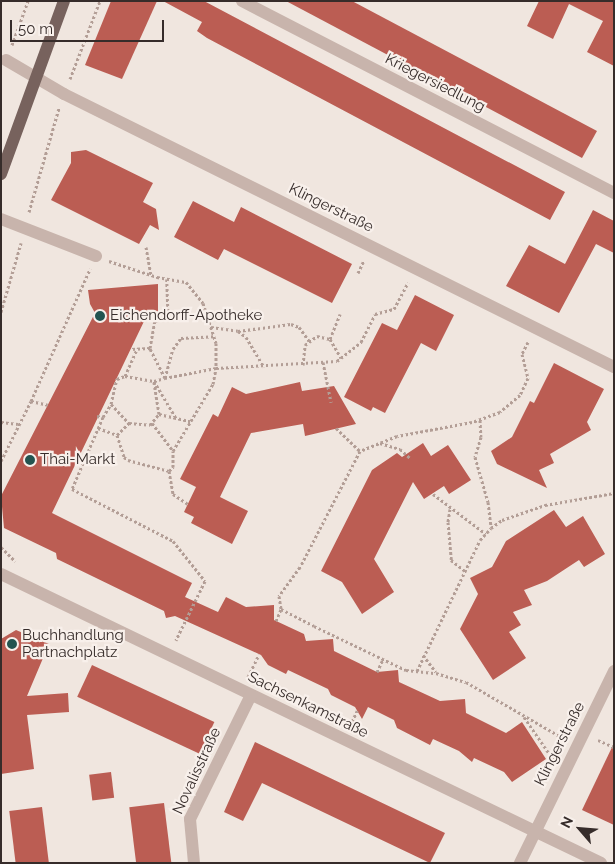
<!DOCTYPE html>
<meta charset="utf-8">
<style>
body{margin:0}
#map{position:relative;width:615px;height:864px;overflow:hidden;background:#f0e6df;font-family:Raleway,sans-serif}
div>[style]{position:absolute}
.building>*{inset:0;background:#bb5d53;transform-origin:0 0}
.path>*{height:3px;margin-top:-1.5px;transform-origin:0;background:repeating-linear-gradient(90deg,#b39e96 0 2.5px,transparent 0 5px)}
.minor>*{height:12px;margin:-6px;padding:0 6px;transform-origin:6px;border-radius:6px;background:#c8b4ac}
.major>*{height:12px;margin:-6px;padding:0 6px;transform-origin:6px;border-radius:6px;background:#77625d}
.dots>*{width:14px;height:14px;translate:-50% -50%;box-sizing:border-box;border:2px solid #f8f0eb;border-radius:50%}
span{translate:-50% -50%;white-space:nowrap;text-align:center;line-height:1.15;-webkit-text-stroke:4.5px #f8f0eb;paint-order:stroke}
.street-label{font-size:15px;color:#362c2a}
.poi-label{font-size:15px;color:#362c2a}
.left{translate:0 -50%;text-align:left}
.frame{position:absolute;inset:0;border:2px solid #362c2a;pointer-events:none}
.north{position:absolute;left:555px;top:804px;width:50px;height:50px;-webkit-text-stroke:4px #f8f0eb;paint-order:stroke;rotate:297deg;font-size:14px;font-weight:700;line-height:20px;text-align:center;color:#362c2a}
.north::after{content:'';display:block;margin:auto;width:18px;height:22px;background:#362c2a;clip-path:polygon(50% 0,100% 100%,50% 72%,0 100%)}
.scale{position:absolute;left:10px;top:20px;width:154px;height:22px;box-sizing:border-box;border:2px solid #362c2a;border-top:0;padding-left:6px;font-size:15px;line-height:18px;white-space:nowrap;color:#362c2a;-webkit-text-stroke:4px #f8f0eb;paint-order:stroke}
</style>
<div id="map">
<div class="building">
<i style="clip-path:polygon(111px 1px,157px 1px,122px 79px,85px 65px)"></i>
<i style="clip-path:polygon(163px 1px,204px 1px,565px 192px,550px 220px,207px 38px,197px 31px,202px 22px)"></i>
<i style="clip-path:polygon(286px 1px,352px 1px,597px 131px,582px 158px)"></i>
<i style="clip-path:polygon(539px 1px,614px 1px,614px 66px,587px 52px,603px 21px,569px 4px,553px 39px,527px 26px)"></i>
<i style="clip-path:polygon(86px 150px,153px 183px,143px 202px,156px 209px,159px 230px,150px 225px,139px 244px,51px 200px,71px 163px,71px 152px)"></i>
<i style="clip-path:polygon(193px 201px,234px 222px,241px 207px,352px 264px,332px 303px,224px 249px,218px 260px,174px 237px)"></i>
<i style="clip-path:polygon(593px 210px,614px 221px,614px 253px,596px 244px,559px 313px,506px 286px,529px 245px,565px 264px)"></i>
<i style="clip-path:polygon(158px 284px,158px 312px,148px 313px,52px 513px,192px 583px,185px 597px,218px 612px,226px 597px,246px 607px,274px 605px,274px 620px,304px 634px,306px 641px,333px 639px,334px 651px,377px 672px,398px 670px,399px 682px,440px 701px,465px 699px,466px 713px,506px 733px,522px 722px,546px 759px,512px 782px,504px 772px,474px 758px,472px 762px,459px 751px,433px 739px,430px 745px,397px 728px,394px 720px,368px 707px,362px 719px,355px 707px,331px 695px,328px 689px,288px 670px,286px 674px,268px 665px,261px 655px,175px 616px,166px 618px,164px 611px,57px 559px,56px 553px,4px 528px,1px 496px,95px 313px,90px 304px,88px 290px)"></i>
<i style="clip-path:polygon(415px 295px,454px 315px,436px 351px,421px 343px,385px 413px,373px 407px,371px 411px,344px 397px,382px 323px,397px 330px)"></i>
<i style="clip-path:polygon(554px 363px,604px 389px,587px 422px,591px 430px,550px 454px,554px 463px,539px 470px,547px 488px,497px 464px,491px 451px,512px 437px,530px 401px,534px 403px)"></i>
<i style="clip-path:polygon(300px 382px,302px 391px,334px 386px,356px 424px,305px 436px,303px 424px,251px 433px,220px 497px,248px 511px,232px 544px,191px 523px,194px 517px,184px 512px,196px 487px,180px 479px,213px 414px,218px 417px,232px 387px,246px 394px)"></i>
<i style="clip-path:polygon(423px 443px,431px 456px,448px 445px,471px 480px,449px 494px,444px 486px,424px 499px,413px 482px,374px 559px,394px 592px,362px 614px,342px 582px,321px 571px,372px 470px,397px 453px,402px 457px)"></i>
<i style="clip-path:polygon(554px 510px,566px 527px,583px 516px,605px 554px,584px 567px,579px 560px,547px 581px,524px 590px,532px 605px,513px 612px,521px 625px,509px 632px,526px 658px,493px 680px,460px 629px,478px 594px,470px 578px,492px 567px,506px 541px)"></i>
<i style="clip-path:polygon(16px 630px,49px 644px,27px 696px,68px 693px,69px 712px,27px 715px,34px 769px,1px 774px,1px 639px)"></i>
<i style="left:92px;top:665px;width:135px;height:35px;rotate:25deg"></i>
<i style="clip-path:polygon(255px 742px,445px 833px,430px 863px,262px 783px,243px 821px,224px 812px)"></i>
<i style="clip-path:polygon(614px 743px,614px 825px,582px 810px)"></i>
<i style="left:111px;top:772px;width:26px;height:22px;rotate:83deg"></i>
<i style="left:164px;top:803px;width:60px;height:35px;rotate:83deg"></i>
<i style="left:42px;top:807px;width:56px;height:33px;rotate:83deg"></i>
</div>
<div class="path">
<i style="left:12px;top:45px;width:47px;rotate:-70deg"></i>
<i style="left:70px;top:79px;width:84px;rotate:-69deg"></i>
<i style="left:29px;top:212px;width:108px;rotate:-73.9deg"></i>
<i style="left:146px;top:247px;width:28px;rotate:80deg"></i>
<i style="left:109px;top:261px;width:51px;rotate:18.4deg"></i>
<i style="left:157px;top:277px;width:29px;rotate:10deg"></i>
<i style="left:186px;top:282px;width:27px;rotate:51deg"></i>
<i style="left:203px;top:303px;width:42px;rotate:72deg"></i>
<i style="left:216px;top:343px;width:25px;rotate:90deg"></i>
<i style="left:216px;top:368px;width:121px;rotate:-3.3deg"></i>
<i style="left:337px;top:361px;width:31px;rotate:-38deg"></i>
<i style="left:361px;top:342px;width:31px;rotate:-63deg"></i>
<i style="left:375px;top:314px;width:20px;rotate:-15deg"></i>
<i style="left:394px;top:309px;width:30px;rotate:-62deg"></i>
<i style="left:358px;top:273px;width:14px;rotate:-65deg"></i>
<i style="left:1px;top:312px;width:72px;rotate:-73.8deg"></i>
<i style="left:211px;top:327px;width:27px;rotate:8deg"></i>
<i style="left:238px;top:331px;width:10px;rotate:37deg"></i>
<i style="left:246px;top:337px;width:35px;rotate:59deg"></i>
<i style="left:238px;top:331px;width:53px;rotate:-7.5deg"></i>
<i style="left:291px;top:324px;width:9px;rotate:21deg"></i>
<i style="left:299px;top:327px;width:17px;rotate:54deg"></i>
<i style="left:330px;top:339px;width:27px;rotate:-68deg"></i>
<i style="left:528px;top:342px;width:13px;rotate:117deg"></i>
<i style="left:522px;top:354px;width:25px;rotate:76deg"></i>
<i style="left:528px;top:378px;width:19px;rotate:115deg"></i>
<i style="left:520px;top:395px;width:26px;rotate:140deg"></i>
<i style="left:500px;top:412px;width:30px;rotate:160deg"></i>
<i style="left:472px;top:422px;width:76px;rotate:169.4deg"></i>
<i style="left:397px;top:436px;width:40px;rotate:158deg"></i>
<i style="left:360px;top:451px;width:131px;rotate:117.3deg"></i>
<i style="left:300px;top:567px;width:36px;rotate:126deg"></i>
<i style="left:279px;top:596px;width:13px;rotate:81deg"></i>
<i style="left:281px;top:609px;width:37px;rotate:27deg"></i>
<i style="left:314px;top:626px;width:102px;rotate:25.6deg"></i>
<i style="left:406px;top:670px;width:30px;rotate:6deg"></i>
<i style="left:436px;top:673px;width:31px;rotate:17deg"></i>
<i style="left:466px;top:682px;width:112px;rotate:30deg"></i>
<i style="left:150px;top:348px;width:27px;rotate:-80deg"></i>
<i style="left:155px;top:321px;width:14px;rotate:-21deg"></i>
<i style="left:168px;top:316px;width:37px;rotate:-92deg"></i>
<i style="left:323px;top:362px;width:41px;rotate:78.7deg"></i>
<i style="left:303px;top:365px;width:20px;rotate:-84deg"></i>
<i style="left:305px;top:345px;width:15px;rotate:-37deg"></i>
<i style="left:317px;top:336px;width:13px;rotate:13deg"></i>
<i style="left:330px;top:339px;width:22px;rotate:60deg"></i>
<i style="left:125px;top:376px;width:30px;rotate:-66deg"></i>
<i style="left:31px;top:401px;width:145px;rotate:-65.9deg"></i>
<i style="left:111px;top:404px;width:26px;rotate:-77deg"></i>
<i style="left:117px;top:379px;width:9px;rotate:-21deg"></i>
<i style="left:125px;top:376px;width:29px;rotate:10deg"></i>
<i style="left:154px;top:381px;width:43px;rotate:59.3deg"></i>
<i style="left:159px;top:414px;width:33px;rotate:-99deg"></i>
<i style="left:154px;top:381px;width:11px;rotate:-15deg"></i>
<i style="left:165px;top:378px;width:30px;rotate:-75deg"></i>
<i style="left:173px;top:349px;width:14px;rotate:-54deg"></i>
<i style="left:181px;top:338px;width:33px;rotate:-3deg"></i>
<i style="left:97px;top:416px;width:6px;rotate:9deg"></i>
<i style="left:103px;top:417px;width:15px;rotate:-58deg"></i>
<i style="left:111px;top:404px;width:26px;rotate:47deg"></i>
<i style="left:129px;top:423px;width:21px;rotate:5deg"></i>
<i style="left:150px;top:425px;width:14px;rotate:-51deg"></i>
<i style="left:159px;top:414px;width:32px;rotate:13deg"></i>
<i style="left:103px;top:417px;width:78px;rotate:113.3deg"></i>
<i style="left:72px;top:489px;width:114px;rotate:27.2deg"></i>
<i style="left:173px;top:541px;width:51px;rotate:51.3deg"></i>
<i style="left:205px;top:581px;width:66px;rotate:116.2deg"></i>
<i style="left:480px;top:420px;width:17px;rotate:87deg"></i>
<i style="left:481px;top:437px;width:21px;rotate:107deg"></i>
<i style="left:475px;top:457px;width:47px;rotate:73.9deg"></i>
<i style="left:488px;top:502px;width:25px;rotate:83deg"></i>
<i style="left:1px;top:422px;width:17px;rotate:7deg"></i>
<i style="left:152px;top:423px;width:35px;rotate:53deg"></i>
<i style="left:98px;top:428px;width:20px;rotate:20deg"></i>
<i style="left:117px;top:435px;width:17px;rotate:-45deg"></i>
<i style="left:336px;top:428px;width:33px;rotate:44deg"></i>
<i style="left:117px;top:435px;width:23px;rotate:72deg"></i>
<i style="left:124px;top:457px;width:5px;rotate:37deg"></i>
<i style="left:128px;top:460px;width:42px;rotate:15deg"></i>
<i style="left:169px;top:471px;width:6px;rotate:-45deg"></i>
<i style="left:173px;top:467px;width:16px;rotate:-90deg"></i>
<i style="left:173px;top:451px;width:78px;rotate:-59.2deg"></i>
<i style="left:213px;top:384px;width:16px;rotate:-79deg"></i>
<i style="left:216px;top:368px;width:52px;rotate:168.9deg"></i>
<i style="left:165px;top:378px;width:34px;rotate:-117deg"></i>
<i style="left:150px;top:348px;width:19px;rotate:177deg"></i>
<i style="left:380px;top:443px;width:21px;rotate:17deg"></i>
<i style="left:400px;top:449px;width:13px;rotate:42deg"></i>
<i style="left:1px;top:461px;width:67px;rotate:-63.4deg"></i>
<i style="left:31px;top:401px;width:17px;rotate:13deg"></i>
<i style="left:169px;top:471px;width:23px;rotate:80deg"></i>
<i style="left:173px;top:494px;width:18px;rotate:34deg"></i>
<i style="left:433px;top:494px;width:66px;rotate:37deg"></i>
<i style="left:450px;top:509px;width:13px;rotate:99deg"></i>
<i style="left:448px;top:522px;width:38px;rotate:85deg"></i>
<i style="left:451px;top:560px;width:18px;rotate:38deg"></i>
<i style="left:1px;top:547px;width:20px;rotate:45deg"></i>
<i style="left:276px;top:621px;width:13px;rotate:-67deg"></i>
<i style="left:423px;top:655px;width:21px;rotate:53deg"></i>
<i style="left:417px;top:671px;width:145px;rotate:-64.3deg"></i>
<i style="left:480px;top:540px;width:16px;rotate:-47deg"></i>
<i style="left:491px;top:528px;width:14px;rotate:-36deg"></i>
<i style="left:502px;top:520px;width:46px;rotate:-19.2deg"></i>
<i style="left:545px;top:505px;width:70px;rotate:-9.9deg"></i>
<i style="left:377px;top:672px;width:14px;rotate:-65deg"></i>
<i style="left:248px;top:677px;width:25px;rotate:-64deg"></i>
<i style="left:524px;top:717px;width:51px;rotate:55.4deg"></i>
<i style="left:350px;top:726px;width:17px;rotate:-65deg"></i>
<i style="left:598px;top:740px;width:17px;rotate:24deg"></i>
</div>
<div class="minor">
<i style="left:242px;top:1px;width:419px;rotate:27.3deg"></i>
<i style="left:6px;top:60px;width:67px;rotate:30.4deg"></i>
<i style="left:64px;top:94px;width:614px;rotate:26.4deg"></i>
<i style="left:1px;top:219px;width:102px;rotate:21.3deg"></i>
<i style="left:1px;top:574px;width:666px;rotate:25.72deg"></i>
<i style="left:194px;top:863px;width:44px;rotate:-95.2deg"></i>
<i style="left:190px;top:819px;width:138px;rotate:-63.8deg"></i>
<i style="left:520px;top:863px;width:214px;rotate:-63.9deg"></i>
</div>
<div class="major">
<i style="left:1px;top:174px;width:184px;rotate:-70deg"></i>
</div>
<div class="dots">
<i style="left:100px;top:316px;background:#235450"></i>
<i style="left:30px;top:460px;background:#235450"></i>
<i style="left:12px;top:644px;background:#235450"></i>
</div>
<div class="street-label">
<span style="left:435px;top:83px;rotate:27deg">Kriegersiedlung</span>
<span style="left:331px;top:208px;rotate:26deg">Klingerstraße</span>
<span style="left:308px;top:705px;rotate:26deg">Sachsenkamstraße</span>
<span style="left:560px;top:744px;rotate:-63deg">Klingerstraße</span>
<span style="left:197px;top:771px;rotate:-65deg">Novalisstraße</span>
</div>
<div class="poi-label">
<span class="left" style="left:110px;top:316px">Eichendorff-Apotheke</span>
<span class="left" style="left:40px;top:460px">Thai-Markt</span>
<span class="left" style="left:22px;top:644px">Buchhandlung<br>Partnachplatz</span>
</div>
<div class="frame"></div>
<div class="north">N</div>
<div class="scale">50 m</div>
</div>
